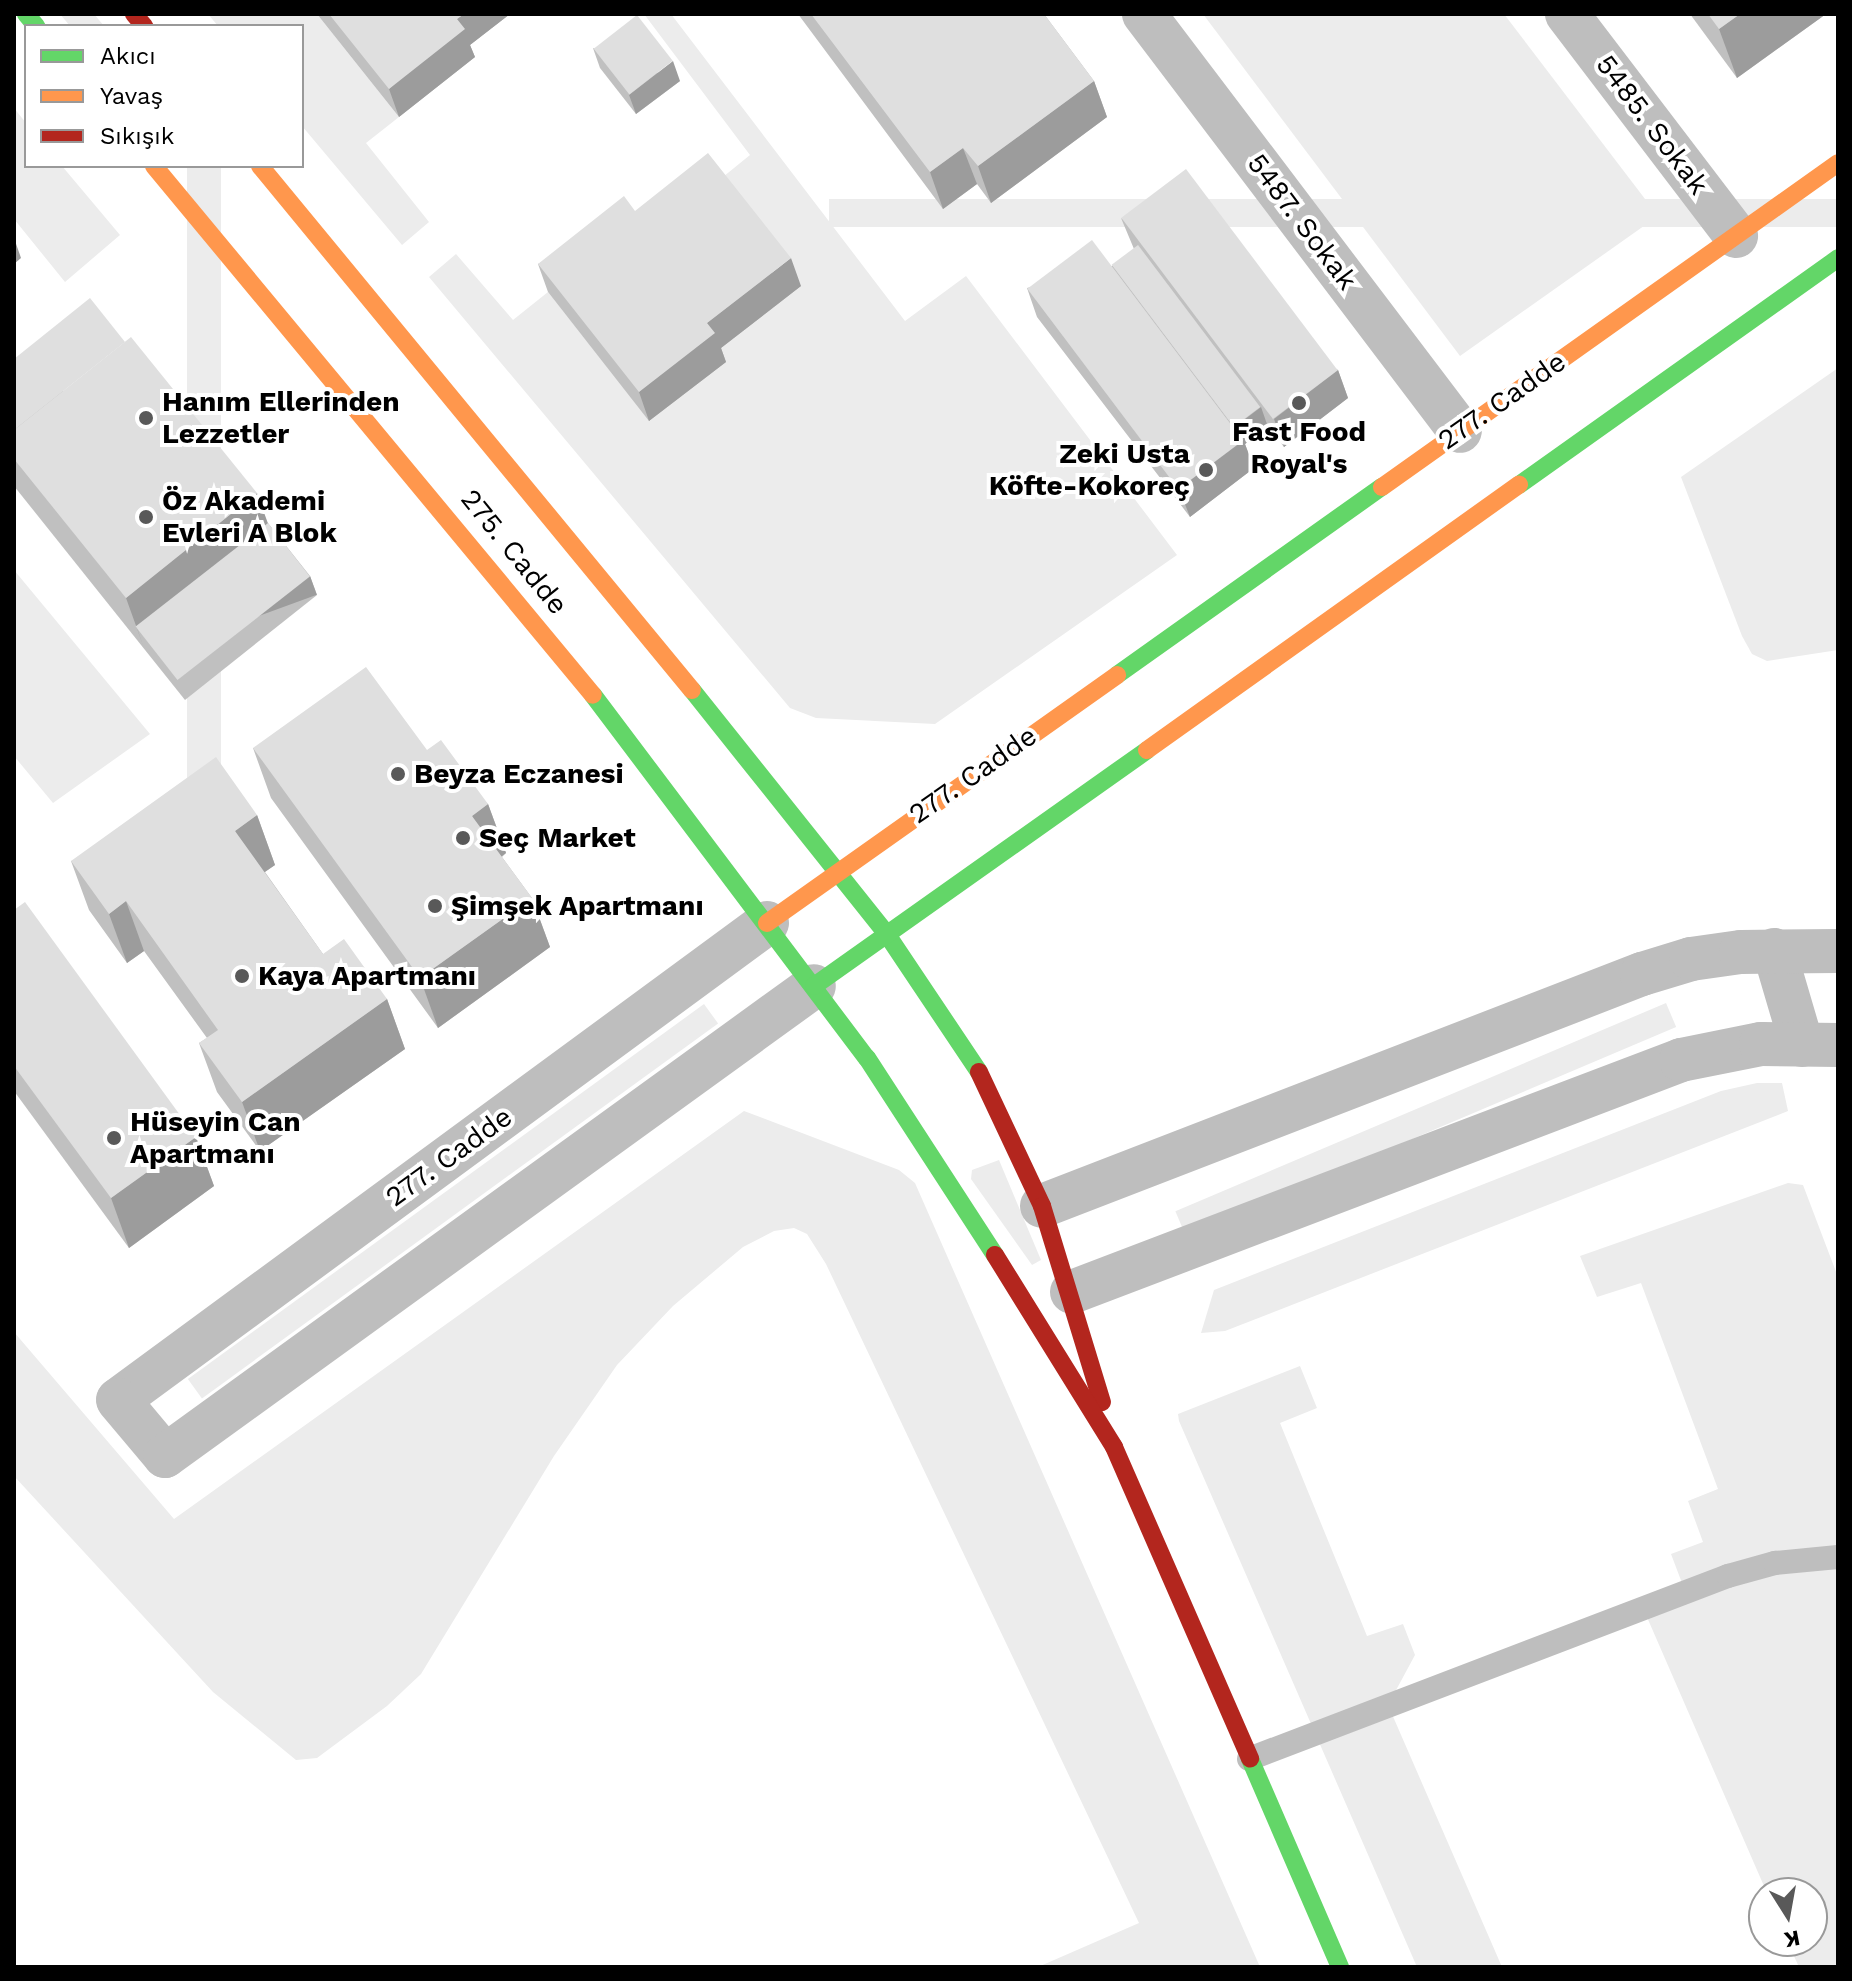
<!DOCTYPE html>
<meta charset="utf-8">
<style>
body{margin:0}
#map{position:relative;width:1852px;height:1981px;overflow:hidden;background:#fff;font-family:"Work Sans",sans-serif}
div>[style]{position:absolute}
.green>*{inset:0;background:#ececec;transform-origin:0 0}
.lane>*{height:24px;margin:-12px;padding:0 12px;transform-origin:12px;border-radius:12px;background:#bebebe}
.street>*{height:44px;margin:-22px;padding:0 22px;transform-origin:22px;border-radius:22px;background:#bebebe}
.fast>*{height:18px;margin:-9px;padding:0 9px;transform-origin:9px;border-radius:9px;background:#63d668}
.slow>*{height:18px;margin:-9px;padding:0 9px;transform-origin:9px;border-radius:9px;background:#ff974d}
.jam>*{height:18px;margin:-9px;padding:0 9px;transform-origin:9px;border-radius:9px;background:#b3261e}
.wall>*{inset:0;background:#c0c0c0}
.shaded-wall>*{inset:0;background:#9c9c9c;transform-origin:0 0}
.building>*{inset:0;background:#dfdfdf;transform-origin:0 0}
.dots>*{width:22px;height:22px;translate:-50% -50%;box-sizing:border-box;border:4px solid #fff;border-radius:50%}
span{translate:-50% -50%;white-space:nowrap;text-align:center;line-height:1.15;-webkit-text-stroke:8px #fff;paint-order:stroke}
.street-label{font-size:28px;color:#000}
.poi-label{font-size:28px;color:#000;font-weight:700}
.left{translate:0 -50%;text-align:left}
.right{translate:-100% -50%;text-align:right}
.frame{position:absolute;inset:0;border:16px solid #000;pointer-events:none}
.legend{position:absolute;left:24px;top:24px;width:280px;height:144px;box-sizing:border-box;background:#fff;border:2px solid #999;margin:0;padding:10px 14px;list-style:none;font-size:24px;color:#000}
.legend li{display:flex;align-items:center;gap:16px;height:40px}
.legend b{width:40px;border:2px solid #999}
.north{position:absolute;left:1748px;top:1877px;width:80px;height:80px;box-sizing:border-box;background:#fff;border:2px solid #999;border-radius:50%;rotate:169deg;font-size:22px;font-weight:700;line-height:32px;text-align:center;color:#000}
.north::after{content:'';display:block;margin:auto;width:28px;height:36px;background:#595959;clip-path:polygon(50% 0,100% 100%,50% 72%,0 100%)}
</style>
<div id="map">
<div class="green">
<i style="clip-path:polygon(60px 14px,94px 14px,104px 26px,70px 26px)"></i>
<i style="clip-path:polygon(208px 14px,317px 14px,399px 117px,366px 143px,429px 222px,402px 245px,302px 126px,302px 26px,218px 26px)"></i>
<i style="clip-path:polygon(644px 14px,671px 14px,905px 321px,966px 276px,1177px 555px,935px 724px,816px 718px,790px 708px,429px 277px,456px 254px,513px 320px,548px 292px,649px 420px,717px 351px,718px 181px,750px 155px)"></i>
<i style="clip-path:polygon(1203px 14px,1504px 14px,1658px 216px,1460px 356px)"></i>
<i style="clip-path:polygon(14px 108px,26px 123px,26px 166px,62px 166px,120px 235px,65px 282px,14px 219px)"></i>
<i style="left:187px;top:166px;width:34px;height:715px"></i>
<i style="left:1838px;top:199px;width:28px;height:1009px;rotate:90deg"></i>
<i style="clip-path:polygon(1838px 368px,1838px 650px,1767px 661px,1752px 654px,1742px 636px,1681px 477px)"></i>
<i style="clip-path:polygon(14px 570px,150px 734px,53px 803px,14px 756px)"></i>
<i style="left:1666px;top:1003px;width:26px;height:533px;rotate:67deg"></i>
<i style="left:704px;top:1004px;width:24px;height:638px;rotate:54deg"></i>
<i style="clip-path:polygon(1757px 1083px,1782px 1083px,1788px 1111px,1225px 1331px,1201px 1333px,1214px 1290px,1721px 1091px)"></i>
<i style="clip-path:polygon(744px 1111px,899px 1170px,915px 1183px,1260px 1967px,1038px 1967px,1139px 1923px,826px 1264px,807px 1234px,794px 1228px,774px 1231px,743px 1247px,673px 1306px,617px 1365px,554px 1456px,421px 1674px,387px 1706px,317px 1758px,296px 1760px,213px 1692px,14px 1476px,14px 1332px,174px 1519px)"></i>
<i style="clip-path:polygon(999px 1160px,1041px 1260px,1032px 1265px,971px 1179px,972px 1170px)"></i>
<i style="clip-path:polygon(1788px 1183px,1803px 1185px,1838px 1277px,1838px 1967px,1799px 1967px,1787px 1941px,1812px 1941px,1812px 1893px,1767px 1893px,1643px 1608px,1685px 1591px,1671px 1554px,1703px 1542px,1688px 1501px,1718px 1489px,1641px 1283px,1597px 1297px,1580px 1256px)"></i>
<i style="clip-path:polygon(1300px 1366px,1317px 1408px,1280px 1423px,1367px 1636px,1403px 1624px,1415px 1655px,1388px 1705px,1502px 1967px,1417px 1967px,1179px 1421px,1178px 1414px)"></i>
</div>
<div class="lane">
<i style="left:1249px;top:1759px;width:513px;rotate:-20.91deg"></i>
<i style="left:1728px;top:1576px;width:49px;rotate:-15.5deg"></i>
<i style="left:1775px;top:1563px;width:63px;rotate:-5.4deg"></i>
</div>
<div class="street">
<i style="left:1144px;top:14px;width:523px;rotate:52.85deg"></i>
<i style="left:1567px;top:14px;width:279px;rotate:52.7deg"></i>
<i style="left:767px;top:923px;width:805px;rotate:143.68deg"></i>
<i style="left:118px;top:1400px;width:73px;rotate:50deg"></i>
<i style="left:165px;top:1456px;width:801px;rotate:-35.91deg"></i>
<i style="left:1774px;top:950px;width:99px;rotate:73.6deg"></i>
<i style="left:1042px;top:1206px;width:643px;rotate:-21.14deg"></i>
<i style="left:1642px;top:974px;width:51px;rotate:-17deg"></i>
<i style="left:1691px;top:959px;width:50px;rotate:-8deg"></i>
<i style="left:1741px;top:952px;width:97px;rotate:-0.6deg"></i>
<i style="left:1072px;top:1292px;width:652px;rotate:-20.85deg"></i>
<i style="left:1681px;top:1060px;width:82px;rotate:-11.3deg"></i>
<i style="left:1761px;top:1044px;width:77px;rotate:0.7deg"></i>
</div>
<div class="fast">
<i style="left:26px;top:14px;width:16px;rotate:50deg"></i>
<i style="left:1519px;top:485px;width:392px;rotate:-35.4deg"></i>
<i style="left:1117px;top:675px;width:325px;rotate:-35.4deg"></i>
<i style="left:692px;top:690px;width:311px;rotate:51.4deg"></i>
<i style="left:886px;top:933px;width:167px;rotate:56.2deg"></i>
<i style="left:593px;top:695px;width:455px;rotate:53deg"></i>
<i style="left:867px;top:1058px;width:235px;rotate:57deg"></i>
<i style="left:814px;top:986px;width:408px;rotate:-35.3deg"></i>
<i style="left:1250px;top:1759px;width:227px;rotate:66.6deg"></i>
</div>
<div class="slow">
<i style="left:154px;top:166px;width:687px;rotate:50.31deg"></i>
<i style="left:260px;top:166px;width:679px;rotate:50.5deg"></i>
<i style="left:1382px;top:487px;width:559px;rotate:-35.39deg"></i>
<i style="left:1147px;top:750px;width:457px;rotate:-35.5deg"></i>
<i style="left:767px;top:923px;width:429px;rotate:-35.3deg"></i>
</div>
<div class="jam">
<i style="left:134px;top:14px;width:16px;rotate:50deg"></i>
<i style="left:979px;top:1072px;width:148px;rotate:64.8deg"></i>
<i style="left:1042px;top:1206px;width:205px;rotate:73deg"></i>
<i style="left:995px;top:1255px;width:226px;rotate:58.2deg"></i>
<i style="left:1114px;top:1447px;width:340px;rotate:66.4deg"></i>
</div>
<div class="wall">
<i style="clip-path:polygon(317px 14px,510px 14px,470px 45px,475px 57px,399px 117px)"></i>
<i style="clip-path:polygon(798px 14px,1044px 14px,1094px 81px,1107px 117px,991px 203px,977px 184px,943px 209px)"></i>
<i style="clip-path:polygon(1690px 14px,1826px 14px,1737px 78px)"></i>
<i style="clip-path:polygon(593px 48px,680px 81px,636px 114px,600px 68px)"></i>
<i style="clip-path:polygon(635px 211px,801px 286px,721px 348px,726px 362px,649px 421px,548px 292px,538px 264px)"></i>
<i style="clip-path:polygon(1121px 218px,1338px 370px,1348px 398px,1284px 447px,1268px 426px,1245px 444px,1254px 468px,1190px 517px,1037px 317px,1027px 288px,1112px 266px,1134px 249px)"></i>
<i style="clip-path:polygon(14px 359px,268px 523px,310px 576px,317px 595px,185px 700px,14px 486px)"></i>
<i style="clip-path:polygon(253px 748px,427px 750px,488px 804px,506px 853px,502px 857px,532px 898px,550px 947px,438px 1028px,271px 798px)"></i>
<i style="clip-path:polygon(257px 815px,275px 865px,265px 872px,323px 954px,387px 999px,405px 1049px,260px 1151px,217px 1092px,199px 1043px,207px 1038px,144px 951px,127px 963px,89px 910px,71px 861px)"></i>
<i style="clip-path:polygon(14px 910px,196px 1137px,214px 1186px,129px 1248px,14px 1091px)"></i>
</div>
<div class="shaded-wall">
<i style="clip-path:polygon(464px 14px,510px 14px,470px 45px,475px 57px,399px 117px,389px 89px,457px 19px)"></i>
<i style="clip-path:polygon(1740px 14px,1826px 14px,1737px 78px,1719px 29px)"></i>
<i style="clip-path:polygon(673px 61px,680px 81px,636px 114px,629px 95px)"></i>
<i style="clip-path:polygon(1094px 81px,1107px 117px,991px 203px,978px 166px)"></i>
<i style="clip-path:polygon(963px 148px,977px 184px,943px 209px,930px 172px)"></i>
<i style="clip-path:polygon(14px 238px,21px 258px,14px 264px)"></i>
<i style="clip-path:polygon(791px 258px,801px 286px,721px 348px,726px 362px,649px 421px,639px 392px,707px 323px)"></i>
<i style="clip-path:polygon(1338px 370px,1348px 398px,1284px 447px,1274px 419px)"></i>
<i style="clip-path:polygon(1261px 407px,1268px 427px,1245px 444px,1254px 468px,1190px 517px,1179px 489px,1232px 429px)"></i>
<i style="clip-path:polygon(257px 493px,275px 543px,137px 628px,144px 648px,126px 598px)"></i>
<i style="left:310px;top:576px;width:20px;height:168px;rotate:70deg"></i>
<i style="clip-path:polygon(488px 804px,506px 853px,490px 865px,472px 816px)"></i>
<i style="clip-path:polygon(257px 815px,275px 865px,253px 880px,235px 831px)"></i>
<i style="clip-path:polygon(532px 898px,550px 947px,438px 1028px,420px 978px)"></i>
<i style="clip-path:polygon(126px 901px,144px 951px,127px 963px,109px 914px)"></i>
<i style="clip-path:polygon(387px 999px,405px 1049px,260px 1151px,242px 1102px)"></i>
<i style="clip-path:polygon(196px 1137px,214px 1186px,129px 1248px,111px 1198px)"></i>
</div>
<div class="building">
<i style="clip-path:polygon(329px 14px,464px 14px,457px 19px,465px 29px,389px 89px)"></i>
<i style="clip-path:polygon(811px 14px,1044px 14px,1094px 81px,978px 166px,963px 148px,930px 172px)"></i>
<i style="clip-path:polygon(1708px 14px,1740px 14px,1719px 29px)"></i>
<i style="left:637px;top:15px;width:58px;height:55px;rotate:52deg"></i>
<i style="clip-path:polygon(708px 153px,791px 258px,707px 323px,715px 333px,639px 392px,538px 264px,624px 196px,635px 211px)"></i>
<i style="left:1186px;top:169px;width:252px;height:81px;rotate:53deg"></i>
<i style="left:1092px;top:240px;width:251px;height:81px;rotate:53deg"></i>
<i style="left:1138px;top:245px;width:203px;height:33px;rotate:53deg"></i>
<i style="clip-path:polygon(90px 298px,125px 342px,14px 430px,14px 359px)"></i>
<i style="clip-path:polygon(131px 337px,257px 493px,126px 598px,14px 459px,14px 430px)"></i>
<i style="left:268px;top:523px;width:68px;height:168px;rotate:52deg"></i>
<i style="clip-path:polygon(366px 667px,427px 750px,441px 740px,488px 804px,472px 816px,532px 898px,420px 978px,253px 748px)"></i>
<i style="clip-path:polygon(216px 757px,257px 815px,235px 831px,323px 954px,344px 939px,387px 999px,242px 1102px,199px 1043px,218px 1030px,126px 901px,109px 914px,71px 861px)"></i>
<i style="clip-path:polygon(25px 902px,196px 1137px,111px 1198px,14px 1066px,14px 910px)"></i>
</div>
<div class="dots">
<i style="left:1299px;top:403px;background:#595959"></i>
<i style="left:146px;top:418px;background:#595959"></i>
<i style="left:1206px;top:470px;background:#595959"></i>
<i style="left:146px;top:517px;background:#595959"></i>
<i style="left:398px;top:774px;background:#595959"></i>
<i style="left:463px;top:838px;background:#595959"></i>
<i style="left:435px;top:906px;background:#595959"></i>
<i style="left:242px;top:976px;background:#595959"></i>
<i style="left:114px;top:1138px;background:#595959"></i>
</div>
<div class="street-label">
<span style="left:1652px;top:125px;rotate:53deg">5485. Sokak</span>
<span style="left:1302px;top:222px;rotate:53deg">5487. Sokak</span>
<span style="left:1502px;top:401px;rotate:-35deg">277. Cadde</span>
<span style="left:514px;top:552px;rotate:51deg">275. Cadde</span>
<span style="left:973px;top:775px;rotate:-35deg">277. Cadde</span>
<span style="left:449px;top:1157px;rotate:-36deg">277. Cadde</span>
</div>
<div class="poi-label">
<span class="left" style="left:162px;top:418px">Hanım Ellerinden<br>Lezzetler</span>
<span style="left:1299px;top:448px">Fast Food<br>Royal's</span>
<span class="right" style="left:1190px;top:470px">Zeki Usta<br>Köfte-Kokoreç</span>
<span class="left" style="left:162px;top:517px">Öz Akademi<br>Evleri A Blok</span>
<span class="left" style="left:414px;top:774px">Beyza Eczanesi</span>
<span class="left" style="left:479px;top:838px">Seç Market</span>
<span class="left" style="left:451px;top:906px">Şimşek Apartmanı</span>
<span class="left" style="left:258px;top:976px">Kaya Apartmanı</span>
<span class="left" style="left:130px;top:1138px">Hüseyin Can<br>Apartmanı</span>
</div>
<div class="frame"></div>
<ul class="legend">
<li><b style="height:10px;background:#63d668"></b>Akıcı</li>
<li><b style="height:10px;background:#ff974d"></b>Yavaş</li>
<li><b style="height:10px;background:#b3261e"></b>Sıkışık</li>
</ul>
<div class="north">K</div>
</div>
